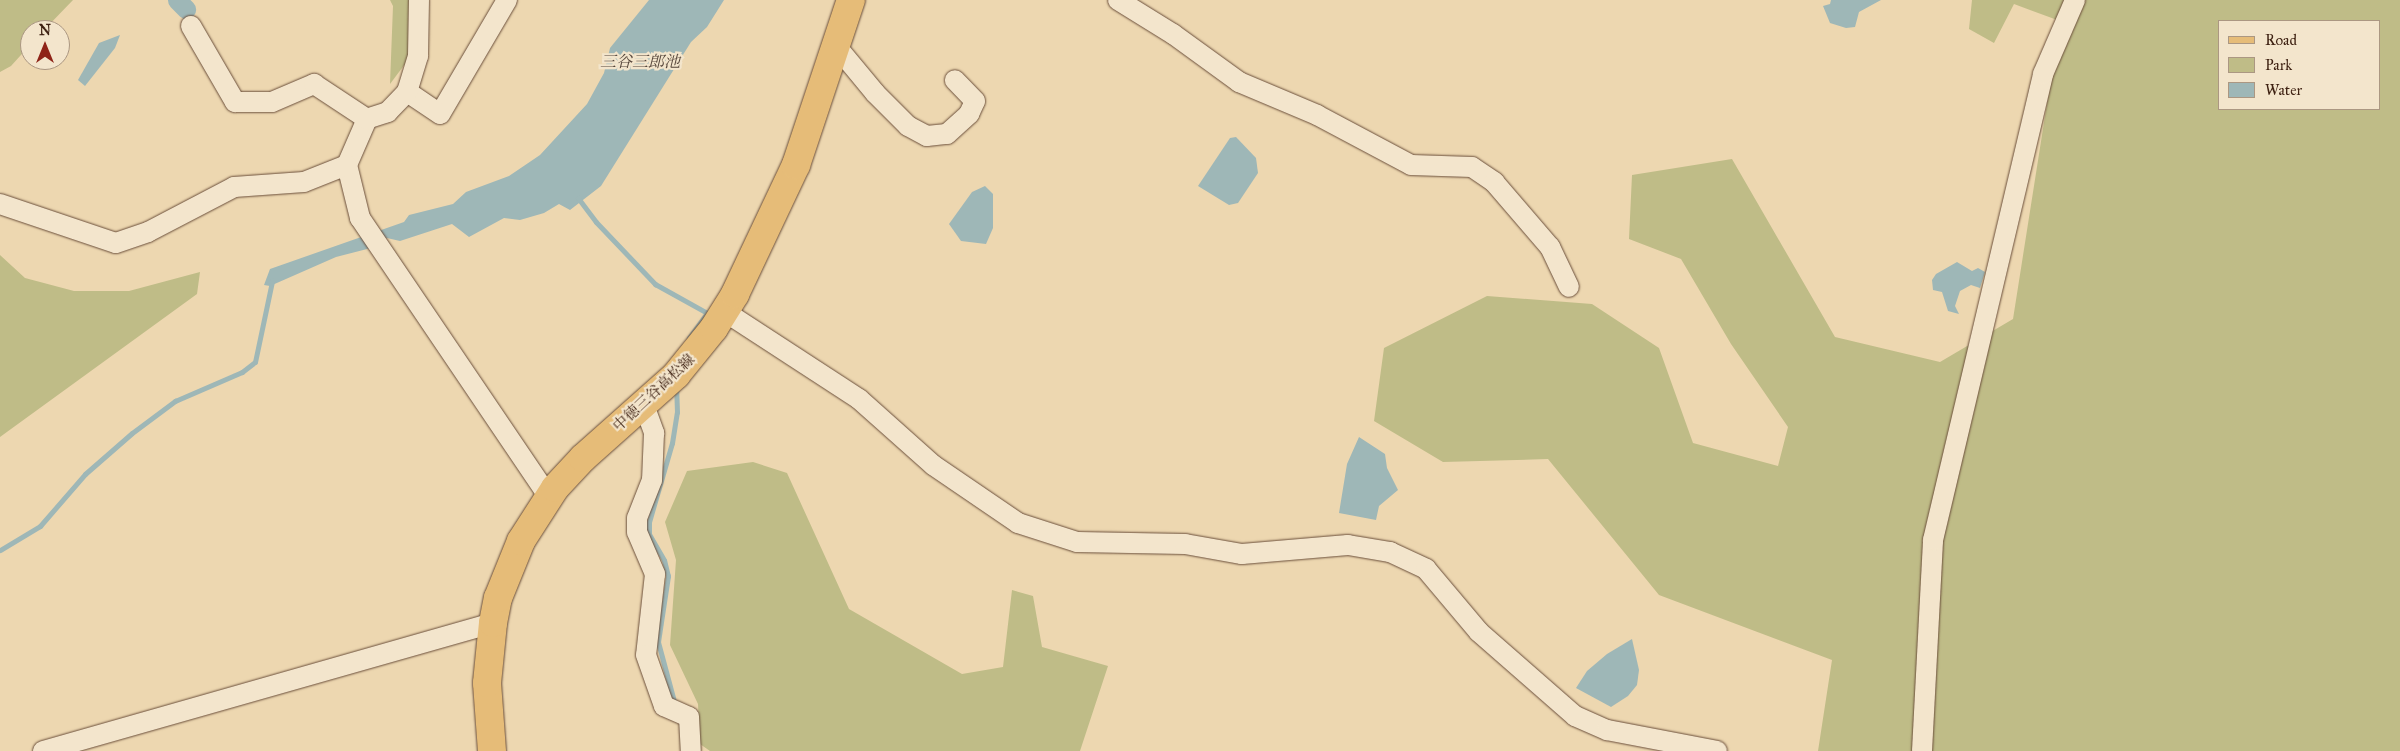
<!DOCTYPE html>
<meta charset="utf-8">
<style>
body{margin:0}
#map{position:relative;width:2400px;height:751px;overflow:hidden;background:#edd7b0;font-family:"IM FELL Great Primer","Noto Serif JP",serif}
div>[style]{position:absolute}
.green>*{inset:0;background:#bfbc87}
.water>*{inset:0;background:#9eb7b7}
.stream>*{height:5px;margin:-2.5px;padding:0 2.5px;transform-origin:2.5px;border-radius:2.5px;background:#9eb7b7}
.canal>*{height:19px;margin:-9.5px;padding:0 9.5px;transform-origin:9.5px;border-radius:9.5px;background:#9eb7b7}
.roads{filter:drop-shadow(0 0 1px #6a4e3a) drop-shadow(0 0 1px #6a4e3a)}
.minor>*{height:20px;margin:-10px;padding:0 10px;transform-origin:10px;border-radius:10px;background:#f3e5cc}
.primary>*{height:28px;margin:-14px;padding:0 14px;transform-origin:14px;border-radius:14px;background:#e6bc78}
span{translate:-50% -50%;white-space:nowrap;text-align:center;line-height:1.15;-webkit-text-stroke:4.5px #f3e5cc;paint-order:stroke}
.street-label{font-size:15px;color:#3e2112}
.water-label{font-size:16px;color:#56463b;font-style:italic}
.legend{position:absolute;left:2218px;top:20px;width:162px;height:90px;box-sizing:border-box;background:#f3e5cc;border:1px solid #ab9782;margin:0;padding:6px 9px;list-style:none;font-size:15px;color:#3e2112}
.legend li{display:flex;align-items:center;gap:10px;height:25px}
.legend b{width:25px;border:1px solid #ab9782}
.north{position:absolute;left:20px;top:20px;width:50px;height:50px;box-sizing:border-box;background:#f3e5cc;border:1px solid #ab9782;border-radius:50%;rotate:0deg;font-size:14px;font-weight:700;line-height:20px;text-align:center;color:#3e2112}
.north::after{content:'';display:block;margin:auto;width:18px;height:22px;background:#8f2418;clip-path:polygon(50% 0,100% 100%,50% 72%,0 100%)}
</style>
<div id="map">
<div class="green">
<i style="clip-path:polygon(0 0,73px 0,44px 30px,30px 30px,30px 45px,11px 66px,0 72px)"></i>
<i style="clip-path:polygon(390px 0,409px 0,412px 20px,408px 60px,390px 84px,393px 6px)"></i>
<i style="clip-path:polygon(evenodd,1972px 0,2400px 0,2400px 751px,1818px 751px,1832px 660px,1659px 595px,1548px 459px,1443px 462px,1374px 421px,1384px 348px,1487px 296px,1592px 304px,1659px 348px,1693px 443px,1778px 466px,1788px 427px,1731px 344px,1681px 259px,1629px 239px,1632px 175px,1732px 159px,1835px 337px,1940px 362px,2013px 319px,2060px 21px,2014px 4px,1994px 43px,1969px 29px,1972px 0,2219px 21px,2379px 21px,2379px 109px,2219px 109px,2219px 21px)"></i>
<i style="clip-path:polygon(0 255px,25px 278px,74px 291px,129px 291px,200px 272px,197px 294px,0 437px)"></i>
<i style="clip-path:polygon(753px 462px,787px 473px,849px 609px,962px 674px,1003px 667px,1012px 590px,1033px 596px,1042px 647px,1108px 666px,1080px 751px,710px 751px,700px 744px,698px 704px,670px 645px,676px 560px,665px 522px,687px 471px)"></i>
</div>
<div class="water">
<i style="clip-path:polygon(649px 0,724px 0,707px 27px,691px 42px,601px 186px,570px 210px,559px 204px,544px 213px,520px 220px,504px 218px,469px 237px,452px 224px,400px 241px,387px 238px,371px 248px,336px 257px,270px 286px,264px 285px,270px 269px,404px 222px,409px 215px,453px 204px,466px 192px,509px 176px,540px 155px,587px 104px,604px 73px,610px 48px)"></i>
<i style="clip-path:polygon(1831px 0,1881px 0,1859px 12px,1855px 27px,1846px 28px,1830px 23px,1823px 6px,1830px 4px)"></i>
<i style="clip-path:polygon(120px 35px,115px 48px,85px 86px,78px 80px,99px 43px)"></i>
<i style="clip-path:polygon(1236px 137px,1256px 158px,1258px 173px,1238px 203px,1229px 205px,1198px 186px,1230px 138px)"></i>
<i style="clip-path:polygon(985px 186px,993px 194px,993px 228px,986px 244px,961px 241px,949px 224px,972px 192px)"></i>
<i style="clip-path:polygon(1957px 262px,1972px 271px,1978px 268px,1985px 272px,1980px 288px,1971px 285px,1960px 291px,1955px 306px,1959px 314px,1948px 311px,1942px 292px,1933px 290px,1932px 280px,1936px 274px)"></i>
<i style="clip-path:polygon(1359px 437px,1385px 454px,1387px 468px,1398px 490px,1379px 506px,1376px 520px,1339px 513px,1347px 464px)"></i>
<i style="clip-path:polygon(1632px 639px,1639px 670px,1637px 685px,1628px 696px,1611px 707px,1576px 688px,1587px 671px,1607px 654px)"></i>
</div>
<div class="stream">
<i style="left:578px;top:198px;width:30px;rotate:53deg"></i>
<i style="left:596px;top:222px;width:86px;rotate:46.4deg"></i>
<i style="left:655px;top:284px;width:60px;rotate:29.1deg"></i>
<i style="left:707px;top:313px;width:31px;rotate:126deg"></i>
<i style="left:0;top:550px;width:47px;rotate:-31deg"></i>
<i style="left:40px;top:526px;width:69px;rotate:-49.1deg"></i>
<i style="left:85px;top:474px;width:62px;rotate:-41.1deg"></i>
<i style="left:132px;top:433px;width:54px;rotate:-36.7deg"></i>
<i style="left:175px;top:401px;width:73px;rotate:-23.4deg"></i>
<i style="left:242px;top:372px;width:16px;rotate:-38deg"></i>
<i style="left:255px;top:362px;width:83px;rotate:-78.1deg"></i>
<i style="left:675px;top:705px;width:65px;rotate:-105.1deg"></i>
<i style="left:658px;top:642px;width:67px;rotate:-81.4deg"></i>
<i style="left:668px;top:576px;width:16px;rotate:-104deg"></i>
<i style="left:664px;top:560px;width:30px;rotate:-120deg"></i>
<i style="left:649px;top:534px;width:12px;rotate:-90deg"></i>
<i style="left:649px;top:522px;width:82px;rotate:-73.8deg"></i>
<i style="left:672px;top:443px;width:31px;rotate:-81deg"></i>
<i style="left:677px;top:412px;width:25px;rotate:-92deg"></i>
</div>
<div class="canal">
<i style="left:177px;top:0;width:13px;rotate:45deg"></i>
</div>
<div class="roads">
<div class="minor">
<i style="left:507px;top:0;width:132px;rotate:120.4deg"></i>
<i style="left:440px;top:114px;width:40px;rotate:-146deg"></i>
<i style="left:407px;top:92px;width:28px;rotate:134deg"></i>
<i style="left:388px;top:112px;width:22px;rotate:162deg"></i>
<i style="left:367px;top:119px;width:50px;rotate:113.5deg"></i>
<i style="left:347px;top:165px;width:55px;rotate:76.2deg"></i>
<i style="left:360px;top:218px;width:337px;rotate:55.9deg"></i>
<i style="left:1118px;top:0;width:65px;rotate:31.7deg"></i>
<i style="left:1173px;top:34px;width:82px;rotate:36deg"></i>
<i style="left:1239px;top:82px;width:85px;rotate:22.9deg"></i>
<i style="left:1317px;top:115px;width:106px;rotate:28deg"></i>
<i style="left:1411px;top:165px;width:61px;rotate:1.9deg"></i>
<i style="left:1472px;top:167px;width:27px;rotate:34deg"></i>
<i style="left:1494px;top:182px;width:86px;rotate:49.3deg"></i>
<i style="left:1550px;top:247px;width:44px;rotate:64.6deg"></i>
<i style="left:191px;top:26px;width:88px;rotate:59.9deg"></i>
<i style="left:235px;top:102px;width:37px"></i>
<i style="left:272px;top:102px;width:46px;rotate:-23.2deg"></i>
<i style="left:314px;top:84px;width:64px;rotate:33.4deg"></i>
<i style="left:837px;top:47px;width:60px;rotate:50.4deg"></i>
<i style="left:875px;top:93px;width:47px;rotate:45deg"></i>
<i style="left:908px;top:126px;width:21px;rotate:28deg"></i>
<i style="left:927px;top:136px;width:20px;rotate:-6deg"></i>
<i style="left:947px;top:134px;width:30px;rotate:-42deg"></i>
<i style="left:969px;top:114px;width:14px;rotate:-65deg"></i>
<i style="left:975px;top:101px;width:29px;rotate:-134deg"></i>
<i style="left:407px;top:92px;width:38px;rotate:-73deg"></i>
<i style="left:418px;top:56px;width:56px;rotate:-89deg"></i>
<i style="left:0;top:204px;width:122px;rotate:18.6deg"></i>
<i style="left:116px;top:243px;width:34px;rotate:-19deg"></i>
<i style="left:148px;top:232px;width:97px;rotate:-27.6deg"></i>
<i style="left:234px;top:187px;width:70px;rotate:-4.1deg"></i>
<i style="left:304px;top:182px;width:46px;rotate:-21.6deg"></i>
<i style="left:724px;top:311px;width:161px;rotate:33.1deg"></i>
<i style="left:859px;top:399px;width:99px;rotate:41.7deg"></i>
<i style="left:933px;top:465px;width:103px;rotate:34.3deg"></i>
<i style="left:1018px;top:523px;width:62px;rotate:17.9deg"></i>
<i style="left:1077px;top:542px;width:108px;rotate:1.1deg"></i>
<i style="left:1185px;top:544px;width:58px;rotate:10deg"></i>
<i style="left:1242px;top:554px;width:106px;rotate:-4.9deg"></i>
<i style="left:1348px;top:545px;width:43px;rotate:9.5deg"></i>
<i style="left:1390px;top:552px;width:40px;rotate:25deg"></i>
<i style="left:1426px;top:569px;width:82px;rotate:49.9deg"></i>
<i style="left:1479px;top:632px;width:128px;rotate:41.2deg"></i>
<i style="left:1575px;top:716px;width:35px;rotate:24deg"></i>
<i style="left:1607px;top:730px;width:112px;rotate:10.8deg"></i>
<i style="left:644px;top:405px;width:30px;rotate:70deg"></i>
<i style="left:654px;top:433px;width:47px;rotate:92.4deg"></i>
<i style="left:652px;top:480px;width:41px;rotate:111.5deg"></i>
<i style="left:637px;top:518px;width:14px;rotate:90deg"></i>
<i style="left:637px;top:532px;width:46px;rotate:66.8deg"></i>
<i style="left:655px;top:574px;width:81px;rotate:96.3deg"></i>
<i style="left:646px;top:655px;width:54px;rotate:70.6deg"></i>
<i style="left:664px;top:706px;width:27px;rotate:24deg"></i>
<i style="left:689px;top:717px;width:34px;rotate:87deg"></i>
<i style="left:43px;top:751px;width:468px;rotate:-15.9deg"></i>
<i style="left:1922px;top:751px;width:211px;rotate:-87deg"></i>
<i style="left:1933px;top:540px;width:479px;rotate:-76.7deg"></i>
<i style="left:2043px;top:74px;width:81px;rotate:-66.6deg"></i>
</div>
<div class="primary">
<i style="left:492px;top:751px;width:68px;rotate:-94.2deg"></i>
<i style="left:487px;top:683px;width:60px;rotate:-84.3deg"></i>
<i style="left:493px;top:623px;width:25px;rotate:-79deg"></i>
<i style="left:498px;top:598px;width:61px;rotate:-68deg"></i>
<i style="left:521px;top:541px;width:63px;rotate:-57.3deg"></i>
<i style="left:555px;top:488px;width:41px;rotate:-47deg"></i>
<i style="left:583px;top:458px;width:125px;rotate:-41.7deg"></i>
<i style="left:676px;top:375px;width:60px;rotate:-51deg"></i>
<i style="left:714px;top:328px;width:40px;rotate:-58deg"></i>
<i style="left:735px;top:294px;width:143px;rotate:-64.7deg"></i>
<i style="left:796px;top:165px;width:174px;rotate:-71.6deg"></i>
</div>
</div>
<div class="street-label">
<span style="left:654px;top:393px;rotate:-43deg">中徳三谷高松線</span>
</div>
<div class="water-label">
<span style="left:640px;top:62px">三谷三郎池</span>
</div>
<ul class="legend">
<li><b style="height:6px;background:#e6bc78"></b>Road</li>
<li><b style="height:14px;background:#bfbc87"></b>Park</li>
<li><b style="height:14px;background:#9eb7b7"></b>Water</li>
</ul>
<div class="north">N</div>
</div>
